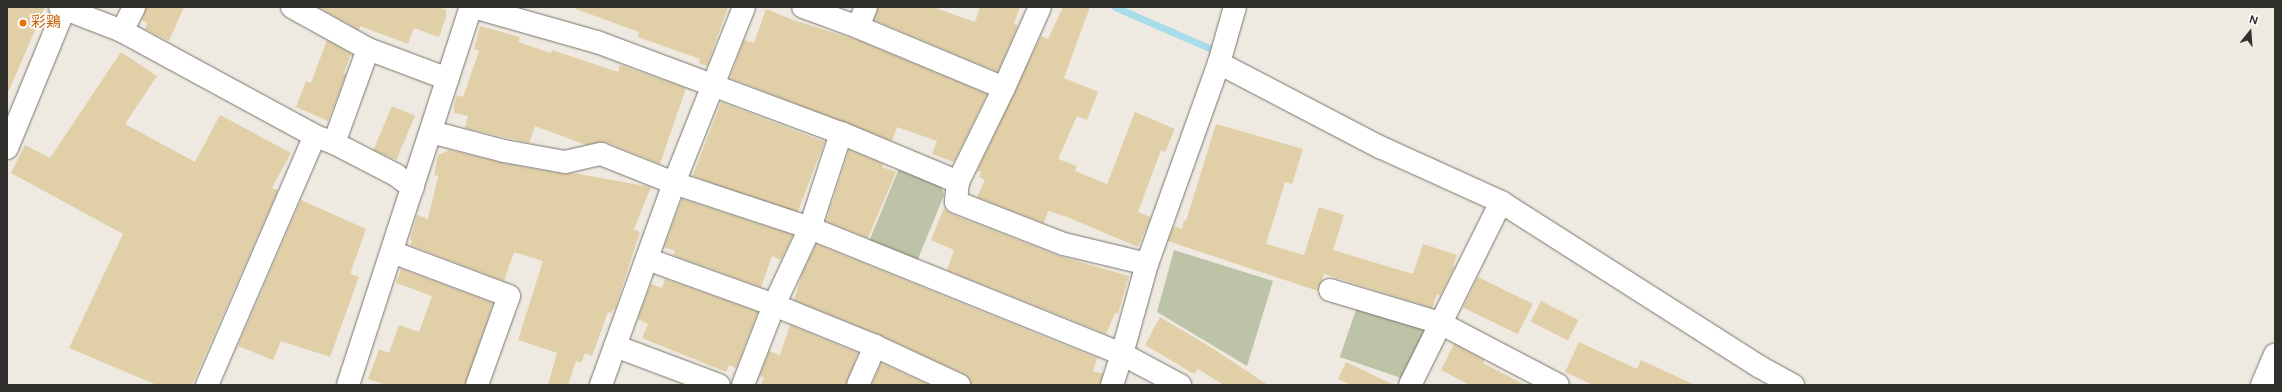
<!DOCTYPE html>
<meta charset="utf-8">
<style>
body{margin:0}
#map{position:relative;width:2282px;height:392px;overflow:hidden;background:#efeae1;font-family:Figtree,"Noto Sans JP",sans-serif}
div>[style]{position:absolute}
.green>*{inset:0;background:#bcc3a6;transform-origin:0 0}
.stream>*{height:7px;margin:-3.5px;padding:0 3.5px;transform-origin:3.5px;border-radius:3.5px;background:#a8dcea}
.building>*{inset:0;background:#e1cfa7;transform-origin:0 0}
.roads{filter:drop-shadow(0 0 1px #77736b) drop-shadow(0 0 1px #77736b)}
.minor>*{height:22px;margin:-11px;padding:0 11px;transform-origin:11px;border-radius:11px;background:#fff}
.dots>*{width:11px;height:11px;translate:-50% -50%;box-sizing:border-box;border:2px solid #fff;border-radius:50%}
span{translate:-50% -50%;white-space:nowrap;text-align:center;line-height:1.15;-webkit-text-stroke:3px #fff;paint-order:stroke}
.food-label{font-size:15px;color:#c56008}
.left{translate:0 -50%;text-align:left}
.frame{position:absolute;inset:0;border:8px solid #32302c;pointer-events:none}
.north{position:absolute;left:2230px;top:12px;width:40px;height:40px;-webkit-text-stroke:3px #fff;paint-order:stroke;rotate:17deg;font-size:11px;font-weight:700;line-height:16px;text-align:center;color:#32302c}
.north::after{content:'';display:block;margin:auto;width:14px;height:18px;background:#32302c;clip-path:polygon(50% 0,100% 100%,50% 72%,0 100%)}
</style>
<div id="map">
<div class="green">
<i style="clip-path:polygon(900px 166px,941px 183px,944px 195px,916px 264px,868px 244px)"></i>
<i style="clip-path:polygon(1174px 250px,1273px 281px,1247px 366px,1157px 312px)"></i>
<i style="left:1358px;top:304px;width:75px;height:56px;rotate:19deg"></i>
</div>
<div class="stream">
<i style="left:1115px;top:7px;width:110px;rotate:23.5deg"></i>
</div>
<div class="building">
<i style="clip-path:polygon(7px 7px,45px 7px,7px 95px)"></i>
<i style="clip-path:polygon(146px 7px,184px 7px,169px 41px,145px 29px,147px 23px,142px 20px)"></i>
<i style="clip-path:polygon(318px 7px,438px 7px,446px 10px,446px 17px,439px 37px,414px 28px,408px 44px,360px 26px,359px 30px)"></i>
<i style="clip-path:polygon(577px 7px,728px 7px,707px 66px,699px 63px,700px 59px,638px 37px,639px 32px,576px 9px)"></i>
<i style="clip-path:polygon(878px 7px,933px 7px,975px 22px,980px 7px,1020px 7px,1014px 24px,1018px 25px,998px 72px,874px 20px)"></i>
<i style="clip-path:polygon(1063px 7px,1090px 7px,1064px 78px,1098px 92px,1087px 120px,1077px 116px,1058px 159px,1077px 166px,1075px 171px,1107px 184px,1135px 112px,1175px 129px,1165px 152px,1161px 150px,1138px 212px,1151px 217px,1138px 247px,1067px 217px,1048px 211px,1044px 223px,977px 197px,985px 180px,979px 177px,981px 172px,977px 171px,1041px 36px,1048px 39px)"></i>
<i style="clip-path:polygon(766px 9px,793px 20px,860px 41px,987px 94px,954px 162px,932px 154px,937px 141px,897px 127px,892px 141px,730px 78px,744px 40px,754px 43px)"></i>
<i style="clip-path:polygon(480px 26px,520px 37px,518px 42px,551px 53px,552px 50px,618px 72px,620px 65px,686px 88px,660px 164px,606px 142px,586px 145px,535px 126px,529px 143px,465px 128px,468px 116px,454px 113px,454px 105px,457px 95px,463px 97px,479px 51px,474px 49px)"></i>
<i style="clip-path:polygon(327px 40px,351px 54px,344px 73px,346px 74px,328px 121px,296px 107px,306px 81px,311px 83px)"></i>
<i style="clip-path:polygon(121px 52px,157px 76px,125px 124px,195px 162px,220px 115px,291px 153px,272px 188px,278px 190px,192px 385px,157px 385px,69px 348px,123px 234px,11px 173px,25px 145px,50px 158px)"></i>
<i style="left:721px;top:102px;width:111px;height:79px;rotate:21deg"></i>
<i style="left:392px;top:106px;width:25px;height:48px;rotate:23deg"></i>
<i style="clip-path:polygon(1216px 124px,1303px 149px,1292px 184px,1285px 182px,1266px 244px,1304px 255px,1319px 207px,1344px 215px,1333px 250px,1413px 274px,1423px 244px,1457px 255px,1453px 266px,1455px 266px,1440px 296px,1437px 294px,1432px 308px,1324px 274px,1318px 291px,1168px 241px,1174px 226px,1182px 229px,1184px 220px,1186px 221px)"></i>
<i style="clip-path:polygon(449px 150px,502px 163px,563px 174px,574px 173px,651px 187px,634px 229px,640px 232px,615px 309px,613px 309px,612px 313px,608px 312px,592px 356px,585px 353px,581px 363px,576px 361px,568px 385px,548px 385px,557px 353px,518px 340px,543px 261px,514px 252px,504px 281px,410px 245px,412px 240px,410px 239px,417px 215px,428px 219px,438px 176px,434px 175px,438px 155px)"></i>
<i style="clip-path:polygon(849px 150px,883px 164px,882px 167px,896px 172px,868px 238px,826px 221px)"></i>
<i style="clip-path:polygon(682px 199px,793px 235px,781px 260px,772px 256px,761px 287px,673px 255px,675px 251px,664px 247px)"></i>
<i style="clip-path:polygon(301px 200px,366px 229px,350px 274px,359px 277px,330px 357px,281px 341px,273px 360px,238px 346px)"></i>
<i style="clip-path:polygon(944px 208px,951px 214px,1059px 256px,1129px 276px,1118px 314px,1115px 313px,1106px 334px,947px 270px,954px 250px,931px 240px)"></i>
<i style="clip-path:polygon(816px 244px,1097px 358px,1093px 371px,1103px 374px,1100px 385px,971px 385px,969px 378px,964px 374px,880px 335px,794px 300px,802px 274px)"></i>
<i style="clip-path:polygon(401px 269px,493px 303px,465px 385px,387px 385px,368px 379px,379px 349px,389px 353px,399px 325px,419px 332px,432px 296px,396px 283px)"></i>
<i style="left:1478px;top:277px;width:61px;height:34px;rotate:26deg"></i>
<i style="clip-path:polygon(665px 279px,758px 312px,736px 368px,729px 365px,726px 372px,642px 338px,648px 324px,638px 319px,651px 284px,662px 288px)"></i>
<i style="left:1541px;top:301px;width:42px;height:23px;rotate:27deg"></i>
<i style="clip-path:polygon(1160px 317px,1212px 348px,1268px 385px,1224px 385px,1198px 369px,1194px 374px,1145px 345px)"></i>
<i style="clip-path:polygon(790px 325px,858px 353px,846px 385px,761px 385px,764px 378px,760px 376px,769px 351px,780px 355px)"></i>
<i style="clip-path:polygon(1579px 342px,1637px 369px,1641px 360px,1695px 385px,1593px 385px,1565px 372px)"></i>
<i style="clip-path:polygon(1454px 344px,1484px 360px,1483px 363px,1525px 385px,1470px 385px,1441px 370px)"></i>
<i style="clip-path:polygon(1346px 362px,1394px 385px,1351px 385px,1338px 379px)"></i>
<i style="clip-path:polygon(881px 363px,929px 385px,872px 385px)"></i>
</div>
<div class="roads">
<div class="minor">
<i style="left:60px;top:7px;width:66px;rotate:21.2deg"></i>
<i style="left:122px;top:31px;width:220px;rotate:28.5deg"></i>
<i style="left:315px;top:136px;width:20px;rotate:20deg"></i>
<i style="left:334px;top:143px;width:70px;rotate:27.3deg"></i>
<i style="left:396px;top:175px;width:21px;rotate:37deg"></i>
<i style="left:292px;top:7px;width:87px;rotate:28.9deg"></i>
<i style="left:368px;top:49px;width:85px;rotate:20.6deg"></i>
<i style="left:473px;top:7px;width:129px;rotate:15.8deg"></i>
<i style="left:597px;top:42px;width:260px;rotate:20.5deg"></i>
<i style="left:841px;top:133px;width:127px;rotate:22.7deg"></i>
<i style="left:803px;top:7px;width:59px;rotate:20deg"></i>
<i style="left:858px;top:27px;width:158px;rotate:22.7deg"></i>
<i style="left:1040px;top:7px;width:89px;rotate:114deg"></i>
<i style="left:1004px;top:88px;width:105px;rotate:116.1deg"></i>
<i style="left:958px;top:182px;width:20px;rotate:96deg"></i>
<i style="left:956px;top:202px;width:116px;rotate:21.3deg"></i>
<i style="left:1064px;top:244px;width:85px;rotate:13.5deg"></i>
<i style="left:858px;top:27px;width:22px;rotate:-68deg"></i>
<i style="left:122px;top:31px;width:27px;rotate:-63deg"></i>
<i style="left:1219px;top:63px;width:182px;rotate:27.6deg"></i>
<i style="left:1380px;top:147px;width:133px;rotate:24.4deg"></i>
<i style="left:1501px;top:202px;width:307px;rotate:32.5deg"></i>
<i style="left:1760px;top:367px;width:38px;rotate:29deg"></i>
<i style="left:431px;top:132px;width:75px;rotate:14.6deg"></i>
<i style="left:504px;top:151px;width:62px;rotate:10.2deg"></i>
<i style="left:565px;top:162px;width:37px;rotate:-13deg"></i>
<i style="left:601px;top:154px;width:79px;rotate:21.7deg"></i>
<i style="left:674px;top:183px;width:143px;rotate:18.3deg"></i>
<i style="left:810px;top:228px;width:336px;rotate:22deg"></i>
<i style="left:1122px;top:354px;width:66px;rotate:28.1deg"></i>
<i style="left:334px;top:143px;width:100px;rotate:-70.1deg"></i>
<i style="left:7px;top:148px;width:152px;rotate:-67.6deg"></i>
<i style="left:392px;top:252px;width:125px;rotate:20.6deg"></i>
<i style="left:509px;top:296px;width:95px;rotate:109.8deg"></i>
<i style="left:647px;top:259px;width:135px;rotate:19.9deg"></i>
<i style="left:774px;top:305px;width:109px;rotate:22.1deg"></i>
<i style="left:875px;top:346px;width:93px;rotate:24.9deg"></i>
<i style="left:1330px;top:290px;width:115px;rotate:16.7deg"></i>
<i style="left:1440px;top:323px;width:133px;rotate:27.7deg"></i>
<i style="left:615px;top:346px;width:111px;rotate:20.6deg"></i>
<i style="left:207px;top:385px;width:271px;rotate:-66.6deg"></i>
<i style="left:348px;top:385px;width:398px;rotate:-72deg"></i>
<i style="left:601px;top:385px;width:215px;rotate:-70.1deg"></i>
<i style="left:674px;top:183px;width:189px;rotate:-68.3deg"></i>
<i style="left:743px;top:385px;width:86px;rotate:-68.8deg"></i>
<i style="left:774px;top:305px;width:85px;rotate:-64.9deg"></i>
<i style="left:810px;top:228px;width:100px;rotate:-71.9deg"></i>
<i style="left:858px;top:385px;width:43px;rotate:-66.4deg"></i>
<i style="left:1112px;top:385px;width:33px;rotate:-72deg"></i>
<i style="left:1122px;top:354px;width:93px;rotate:-74.5deg"></i>
<i style="left:1147px;top:264px;width:214px;rotate:-70.3deg"></i>
<i style="left:1219px;top:63px;width:58px;rotate:-74.1deg"></i>
<i style="left:1410px;top:385px;width:204px;rotate:-63.6deg"></i>
<i style="left:2262px;top:385px;width:33px;rotate:-67deg"></i>
</div>
</div>
<div class="dots">
<i style="left:23px;top:23px;background:#e8710a"></i>
</div>
<div class="food-label">
<span class="left" style="left:31px;top:23px">彩鶏</span>
</div>
<div class="frame"></div>
<div class="north">N</div>
</div>
